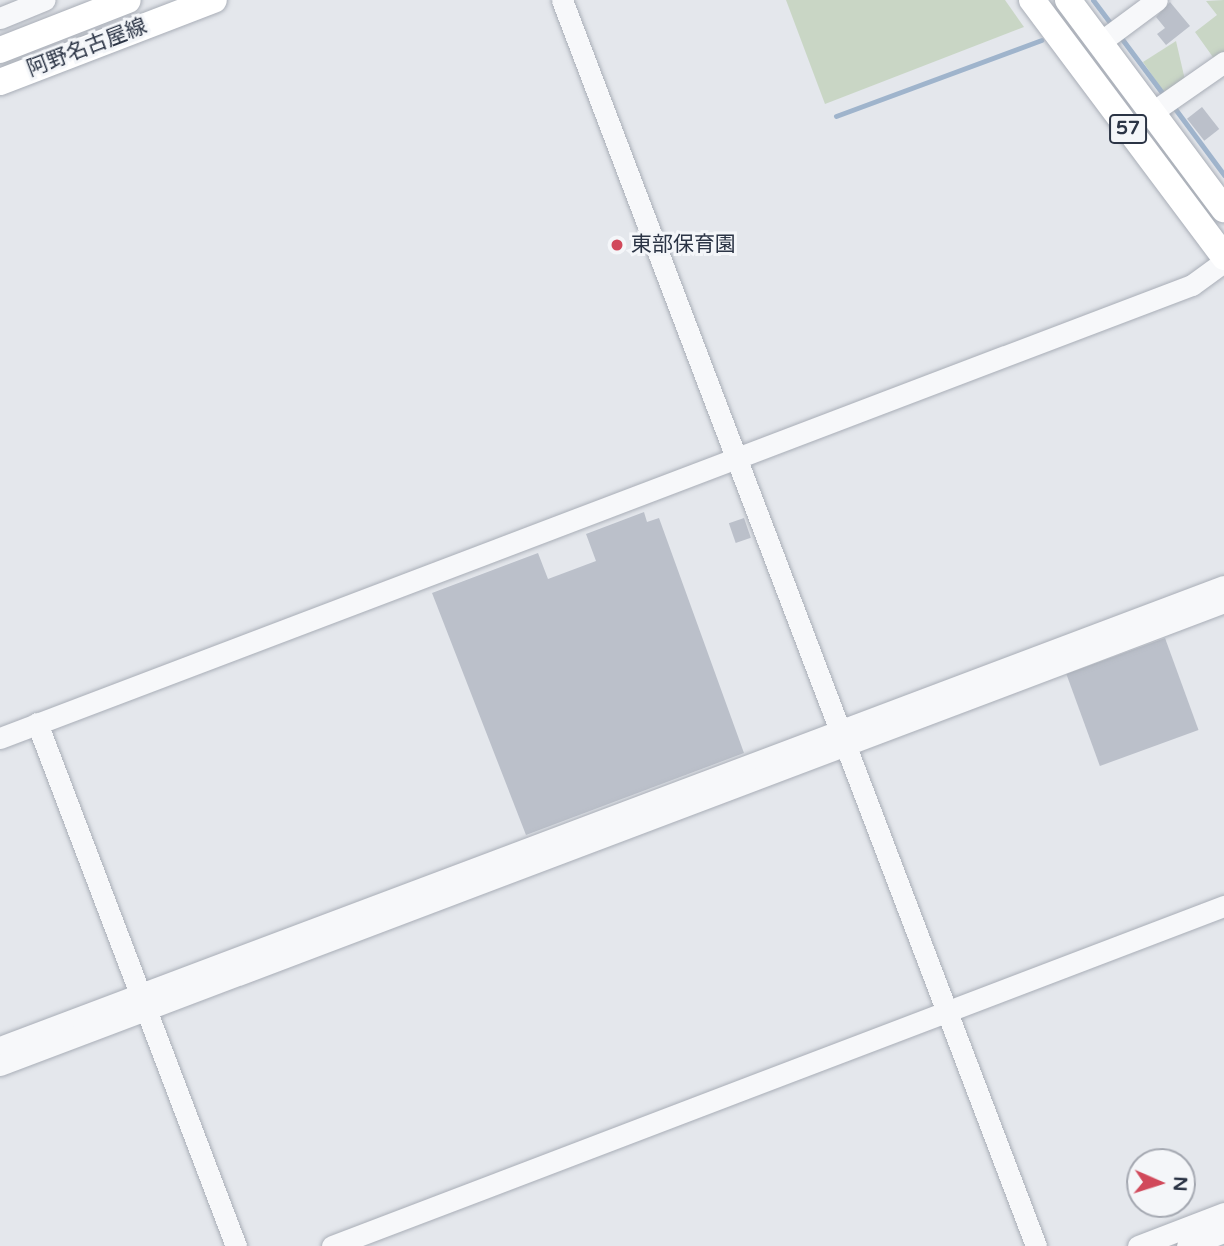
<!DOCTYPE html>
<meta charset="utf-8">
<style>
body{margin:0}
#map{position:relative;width:1224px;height:1246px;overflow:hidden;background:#e4e7ec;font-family:"Varela Round","Noto Sans JP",sans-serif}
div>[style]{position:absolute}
.green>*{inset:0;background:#c9d6c5}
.stream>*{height:5px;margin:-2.5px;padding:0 2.5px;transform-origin:2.5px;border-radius:2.5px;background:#9fb4cc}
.building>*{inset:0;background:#bbc0ca;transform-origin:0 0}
.roads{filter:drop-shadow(0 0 2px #a9aeb7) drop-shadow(0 0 2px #a9aeb7)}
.minor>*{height:21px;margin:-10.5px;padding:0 10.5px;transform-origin:10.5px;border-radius:10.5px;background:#f7f8fa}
.major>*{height:26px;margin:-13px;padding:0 13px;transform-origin:13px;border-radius:13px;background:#fff}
.dots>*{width:19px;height:19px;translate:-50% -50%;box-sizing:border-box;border:4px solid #f4f6f9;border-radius:50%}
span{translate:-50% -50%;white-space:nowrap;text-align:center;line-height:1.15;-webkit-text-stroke:6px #f4f6f9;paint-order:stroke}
.shield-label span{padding:2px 5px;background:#f4f6f9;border:2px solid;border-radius:5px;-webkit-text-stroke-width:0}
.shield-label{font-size:19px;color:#2b3445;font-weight:700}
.street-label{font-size:21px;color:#2b3445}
.poi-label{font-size:21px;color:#2b3445}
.left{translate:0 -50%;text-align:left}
.north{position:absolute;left:1126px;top:1148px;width:70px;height:70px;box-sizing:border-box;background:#f4f6f9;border:2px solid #a4a8b1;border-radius:50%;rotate:93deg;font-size:19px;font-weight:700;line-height:28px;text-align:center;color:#2b3445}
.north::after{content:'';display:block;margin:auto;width:24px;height:32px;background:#d1495b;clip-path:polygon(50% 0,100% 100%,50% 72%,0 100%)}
</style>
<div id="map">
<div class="green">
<i style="clip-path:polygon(786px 0,1005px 0,1024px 27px,825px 104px)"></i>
<i style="clip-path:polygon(1224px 0,1224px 54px,1215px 60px,1195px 32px,1217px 15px,1206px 1px)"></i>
<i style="clip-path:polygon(1176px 41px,1185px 80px,1165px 94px,1143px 62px)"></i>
</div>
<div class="stream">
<i style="left:1093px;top:0;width:31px;rotate:53deg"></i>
<i style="left:1119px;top:35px;width:74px;rotate:53.3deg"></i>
<i style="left:1173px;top:106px;width:86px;rotate:53.5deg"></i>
<i style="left:836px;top:116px;width:219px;rotate:-20.3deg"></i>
</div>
<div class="building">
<i style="clip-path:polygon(1170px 2px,1190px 26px,1166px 45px,1157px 34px,1165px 28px,1156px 17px)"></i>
<i style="left:1202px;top:107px;width:28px;height:19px;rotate:52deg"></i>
<i style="clip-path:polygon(644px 512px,647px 522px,659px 518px,744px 753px,526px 835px,432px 593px,538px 553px,548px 579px,596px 561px,586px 534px)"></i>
<i style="left:744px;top:518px;width:21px;height:16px;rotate:71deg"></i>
<i style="left:1165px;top:638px;width:98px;height:105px;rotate:70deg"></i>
</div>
<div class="roads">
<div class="minor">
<i style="left:562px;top:0;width:1333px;rotate:69.17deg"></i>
<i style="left:0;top:18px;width:48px;rotate:-22.2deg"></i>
<i style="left:1099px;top:43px;width:72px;rotate:-36.6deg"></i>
<i style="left:1151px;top:113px;width:89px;rotate:-34.9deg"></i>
<i style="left:37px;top:723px;width:560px;rotate:69.17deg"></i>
<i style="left:0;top:738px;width:1275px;rotate:-20.81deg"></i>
<i style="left:1192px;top:285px;width:39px;rotate:-36deg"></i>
<i style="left:0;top:1047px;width:1308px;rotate:-20.64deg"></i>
<i style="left:0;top:1065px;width:1309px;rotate:-20.72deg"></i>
<i style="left:332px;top:1246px;width:955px;rotate:-20.87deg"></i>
<i style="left:1138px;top:1246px;width:92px;rotate:-21deg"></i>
<i style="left:1187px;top:1246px;width:40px;rotate:-21deg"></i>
</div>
<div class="major">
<i style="left:1032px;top:0;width:321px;rotate:53.2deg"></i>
<i style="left:1068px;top:0;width:261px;rotate:53.3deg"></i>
<i style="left:0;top:50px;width:137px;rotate:-21.3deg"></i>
<i style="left:0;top:82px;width:229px;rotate:-21deg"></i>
</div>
</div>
<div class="dots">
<i style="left:617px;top:245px;background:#d1495b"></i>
</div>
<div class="shield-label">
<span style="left:1128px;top:129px">57</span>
</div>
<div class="street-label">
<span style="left:87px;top:48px;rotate:-21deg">阿野名古屋線</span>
</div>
<div class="poi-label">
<span class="left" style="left:631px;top:245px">東部保育園</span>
</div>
<div class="north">N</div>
</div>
